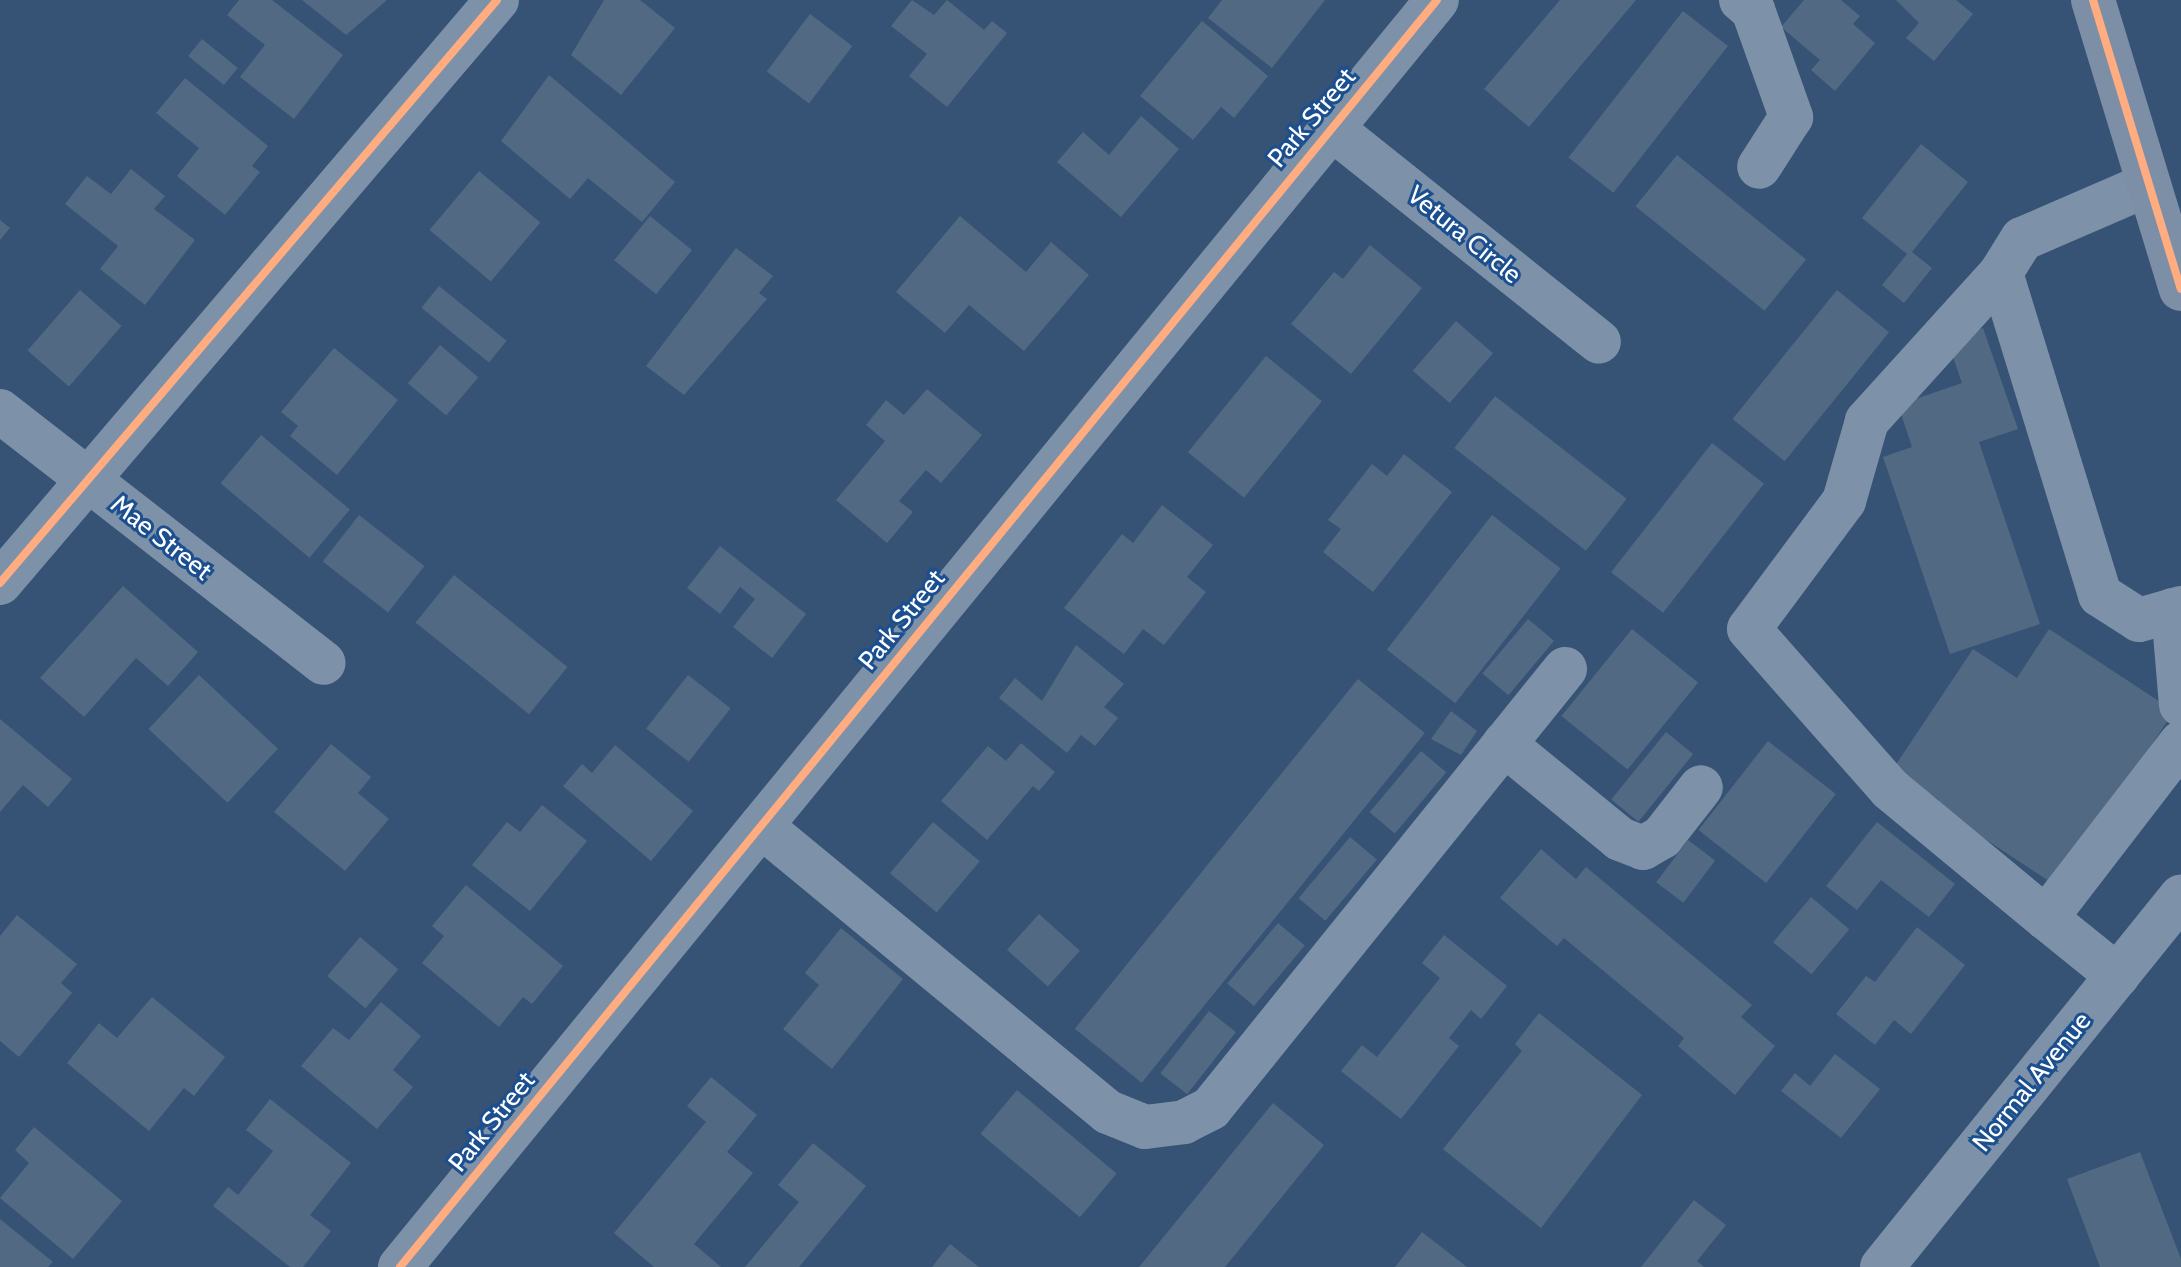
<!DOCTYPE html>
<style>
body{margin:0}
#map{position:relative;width:2181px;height:1267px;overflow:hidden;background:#365274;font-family:Cabin,sans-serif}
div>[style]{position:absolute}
.building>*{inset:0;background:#526984;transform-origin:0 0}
.minor>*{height:44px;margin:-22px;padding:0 22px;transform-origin:22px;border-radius:22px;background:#7d92a8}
.major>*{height:44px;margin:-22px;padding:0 22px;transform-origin:22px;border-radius:22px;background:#7d8ea7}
.cycleway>*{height:8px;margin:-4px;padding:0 4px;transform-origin:4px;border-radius:4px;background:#ffac80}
span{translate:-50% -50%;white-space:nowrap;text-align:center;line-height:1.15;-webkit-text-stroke:6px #1b4f8f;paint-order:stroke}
.street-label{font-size:26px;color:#fff}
</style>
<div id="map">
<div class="building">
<i style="clip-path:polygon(239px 0,272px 0,343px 55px,294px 119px,240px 77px,265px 45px,227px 15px)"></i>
<i style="clip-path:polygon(302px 0,387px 0,346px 35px)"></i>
<i style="clip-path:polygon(604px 0,640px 0,675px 28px,621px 95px,571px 55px)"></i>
<i style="clip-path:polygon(912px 0,934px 15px,947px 0,984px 30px,992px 21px,1007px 33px,947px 107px,909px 76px,927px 54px,891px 26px)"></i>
<i style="clip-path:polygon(1222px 0,1325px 0,1272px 68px,1208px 18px)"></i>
<i style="clip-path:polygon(1560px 0,1636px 0,1529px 127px,1484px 89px)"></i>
<i style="clip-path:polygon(1804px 0,1841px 0,1860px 16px,1853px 24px,1875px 43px,1835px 91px,1811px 70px,1820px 60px,1781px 27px)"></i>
<i style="clip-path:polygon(1896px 0,1956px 0,1973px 14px,1934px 61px,1906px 38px,1919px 23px)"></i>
<i style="left:1683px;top:11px;width:57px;height:186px;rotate:38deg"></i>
<i style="left:810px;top:14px;width:53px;height:72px;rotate:37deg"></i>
<i style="clip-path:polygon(1202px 21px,1268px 76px,1234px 118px,1221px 107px,1193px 140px,1140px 96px)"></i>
<i style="left:202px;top:39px;width:46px;height:22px;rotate:39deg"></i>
<i style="clip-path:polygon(549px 75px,675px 182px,642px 222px,588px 178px,570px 199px,501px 141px)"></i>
<i style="clip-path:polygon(185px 78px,268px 146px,252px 166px,260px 172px,225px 215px,177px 176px,199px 148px,156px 113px)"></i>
<i style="clip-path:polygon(1141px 116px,1179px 149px,1121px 217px,1057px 162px,1083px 132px,1109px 155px)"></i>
<i style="clip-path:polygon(1921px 144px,1968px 182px,1912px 252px,1932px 268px,1904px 303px,1882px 285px,1907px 254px,1862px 218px)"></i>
<i style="left:1677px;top:155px;width:166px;height:66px;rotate:39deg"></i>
<i style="clip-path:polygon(131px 169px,165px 196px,154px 209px,195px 240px,145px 305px,100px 269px,118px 246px,65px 204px,87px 176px,111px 194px)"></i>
<i style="left:479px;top:171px;width:80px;height:77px;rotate:40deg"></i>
<i style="left:650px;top:216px;width:54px;height:57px;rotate:39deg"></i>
<i style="clip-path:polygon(960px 216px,1026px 272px,1051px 242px,1089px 275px,1024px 351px,969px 305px,945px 333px,896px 292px)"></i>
<i style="clip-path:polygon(0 220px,10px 228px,0 240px)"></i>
<i style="clip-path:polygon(1370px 245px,1422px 288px,1351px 374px,1291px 324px,1334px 272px,1343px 279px)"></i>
<i style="clip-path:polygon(736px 248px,773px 276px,759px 293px,767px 299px,684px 395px,646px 366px)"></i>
<i style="left:439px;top:286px;width:87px;height:28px;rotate:39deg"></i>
<i style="left:80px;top:290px;width:55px;height:80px;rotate:41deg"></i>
<i style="left:1837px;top:290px;width:67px;height:166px;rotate:39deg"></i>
<i style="left:1456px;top:321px;width:49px;height:66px;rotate:41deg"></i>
<i style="clip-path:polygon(1983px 328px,2018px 429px,1979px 442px,2040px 624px,1950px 654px,1883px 457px,1912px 447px,1898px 405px,1962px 383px,1947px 340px)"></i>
<i style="left:440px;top:345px;width:50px;height:50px;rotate:40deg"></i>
<i style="clip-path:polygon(334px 348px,398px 400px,337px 475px,290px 436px,298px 426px,281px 412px)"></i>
<i style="left:1266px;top:356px;width:72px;height:124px;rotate:39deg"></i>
<i style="clip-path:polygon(927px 389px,982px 435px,941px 483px,926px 470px,899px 501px,913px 512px,887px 543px,836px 500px,885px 441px,866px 425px,886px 400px,904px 415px)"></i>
<i style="left:1495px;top:396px;width:167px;height:66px;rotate:38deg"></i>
<i style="left:261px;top:435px;width:116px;height:63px;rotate:40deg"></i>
<i style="left:1712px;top:443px;width:66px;height:164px;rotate:38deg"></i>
<i style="clip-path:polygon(1404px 454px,1452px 492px,1373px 592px,1323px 552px,1341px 529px,1328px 520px,1372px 464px,1387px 476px)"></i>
<i style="clip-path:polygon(1162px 505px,1213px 545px,1187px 577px,1206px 592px,1164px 645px,1143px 629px,1124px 654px,1064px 608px,1122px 534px,1133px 543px)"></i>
<i style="left:359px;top:515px;width:83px;height:59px;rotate:38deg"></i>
<i style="left:1492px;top:515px;width:87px;height:171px;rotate:38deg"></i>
<i style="clip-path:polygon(720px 546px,806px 614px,772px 658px,733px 627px,755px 599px,740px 587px,720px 614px,687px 588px)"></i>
<i style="left:454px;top:575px;width:146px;height:61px;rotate:39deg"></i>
<i style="clip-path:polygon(123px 586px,198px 652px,168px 686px,136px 658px,84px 717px,40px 678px)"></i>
<i style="left:1528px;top:619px;width:34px;height:71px;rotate:40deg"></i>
<i style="left:1632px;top:629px;width:85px;height:112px;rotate:39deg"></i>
<i style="clip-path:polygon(2049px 629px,2174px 711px,2058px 887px,1935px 806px,1939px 800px,1893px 769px,1973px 649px,2017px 678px)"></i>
<i style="clip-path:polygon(1076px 645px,1124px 684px,1104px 707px,1118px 718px,1095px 746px,1081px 735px,1067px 753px,999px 698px,1015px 678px,1042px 701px)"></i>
<i style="left:199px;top:675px;width:108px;height:74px;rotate:43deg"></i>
<i style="left:688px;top:675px;width:54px;height:68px;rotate:38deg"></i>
<i style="left:1358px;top:679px;width:86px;height:450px;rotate:39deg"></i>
<i style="clip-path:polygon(1451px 711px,1477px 731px,1461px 755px,1431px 739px)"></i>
<i style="clip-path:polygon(0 719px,72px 779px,48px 807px,23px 785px,0 812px)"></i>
<i style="left:1666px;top:732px;width:35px;height:87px;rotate:39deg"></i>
<i style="left:1768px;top:741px;width:86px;height:113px;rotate:38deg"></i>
<i style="clip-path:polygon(1021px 743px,1055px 772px,1039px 791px,1033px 786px,987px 840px,941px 801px,988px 746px,1006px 761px)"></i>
<i style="clip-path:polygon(331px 744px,371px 777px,358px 793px,389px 819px,345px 871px,274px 812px)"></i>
<i style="clip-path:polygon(615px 745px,693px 811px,651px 861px,563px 786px,582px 764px,592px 773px)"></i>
<i style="left:1421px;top:751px;width:33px;height:80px;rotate:40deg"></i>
<i style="clip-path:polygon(542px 805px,587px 841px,530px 911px,472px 865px,507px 822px,520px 832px)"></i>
<i style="left:933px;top:822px;width:61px;height:67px;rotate:40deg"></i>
<i style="clip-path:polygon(1877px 822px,1955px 884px,1929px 917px,1881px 880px,1857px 910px,1826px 886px)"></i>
<i style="left:1350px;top:837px;width:35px;height:80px;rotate:40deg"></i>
<i style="left:1688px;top:840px;width:34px;height:53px;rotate:37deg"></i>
<i style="clip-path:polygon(1541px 849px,1576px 879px,1586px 867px,1752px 1005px,1741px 1017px,1775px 1046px,1735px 1095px,1678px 1046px,1684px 1038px,1564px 938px,1557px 946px,1500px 898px)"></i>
<i style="clip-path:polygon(466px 885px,563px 966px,532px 1004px,523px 997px,499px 1027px,422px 963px,444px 936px,432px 926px)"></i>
<i style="left:1811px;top:897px;width:50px;height:59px;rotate:40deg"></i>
<i style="left:1039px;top:914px;width:55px;height:48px;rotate:42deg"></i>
<i style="clip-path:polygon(17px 915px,77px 964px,61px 983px,72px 993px,19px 1057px,0 1041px,0 936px)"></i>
<i style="left:1278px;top:923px;width:35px;height:79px;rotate:40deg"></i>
<i style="clip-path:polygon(1917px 927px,1965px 965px,1911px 1034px,1894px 1020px,1875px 1045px,1836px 1014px,1866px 976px,1875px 982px)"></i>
<i style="clip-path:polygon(841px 928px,903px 979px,832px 1069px,783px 1029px,819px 985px,805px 973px)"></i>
<i style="clip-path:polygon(1444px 935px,1507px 986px,1481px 1019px,1471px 1010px,1449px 1038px,1459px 1046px,1401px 1119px,1341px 1071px,1362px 1045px,1377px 1057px,1440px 978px,1422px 963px)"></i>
<i style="left:360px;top:937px;width:50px;height:51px;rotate:40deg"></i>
<i style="clip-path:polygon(152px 997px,225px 1057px,194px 1096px,184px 1088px,149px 1131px,67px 1063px,99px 1023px,117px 1038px)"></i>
<i style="clip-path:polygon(381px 1002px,421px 1036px,393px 1070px,413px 1087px,377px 1129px,301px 1066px,333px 1028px,349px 1040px)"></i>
<i style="left:1209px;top:1011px;width:34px;height:79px;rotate:38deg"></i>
<i style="clip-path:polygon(1539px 1013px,1642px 1095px,1541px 1228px,1443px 1149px,1522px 1051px,1515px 1044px)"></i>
<i style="clip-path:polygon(1835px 1054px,1880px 1089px,1841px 1138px,1781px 1091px,1795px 1073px,1810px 1086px)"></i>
<i style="clip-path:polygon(711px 1077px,757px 1115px,727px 1152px,753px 1173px,694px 1244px,721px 1267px,654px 1267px,614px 1233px,706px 1122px,687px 1106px)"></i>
<i style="left:1017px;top:1090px;width:130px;height:57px;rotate:40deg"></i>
<i style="clip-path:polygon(270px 1099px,351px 1163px,310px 1215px,331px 1231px,303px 1267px,290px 1267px,213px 1206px,228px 1187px,238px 1195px,273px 1151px,246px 1130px)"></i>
<i style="clip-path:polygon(1273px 1103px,1324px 1145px,1225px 1267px,1139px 1267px)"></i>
<i style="clip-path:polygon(34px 1127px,122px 1201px,73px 1259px,0 1198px,29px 1163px,15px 1150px)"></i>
<i style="clip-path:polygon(813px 1143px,866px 1186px,799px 1267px,745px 1267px,799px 1202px,778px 1185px)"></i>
<i style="clip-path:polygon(2140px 1152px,2181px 1259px,2181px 1267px,2100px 1267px,2067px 1179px)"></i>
<i style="clip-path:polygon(1694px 1200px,1726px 1225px,1697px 1261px,1704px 1267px,1641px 1267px)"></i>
<i style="clip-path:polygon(0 1219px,53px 1262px,48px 1267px,0 1267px)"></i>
<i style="clip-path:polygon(1422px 1232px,1467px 1267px,1395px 1267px)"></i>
<i style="clip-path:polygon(950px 1244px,979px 1267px,932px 1267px)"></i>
</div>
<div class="minor">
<i style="left:1741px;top:0;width:16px;rotate:40deg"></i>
<i style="left:1753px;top:10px;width:114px;rotate:70.4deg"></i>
<i style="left:1791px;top:117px;width:59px;rotate:122.6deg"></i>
<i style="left:1330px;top:127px;width:344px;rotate:38.6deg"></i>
<i style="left:2147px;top:185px;width:136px;rotate:156.6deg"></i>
<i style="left:2022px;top:239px;width:40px;rotate:122deg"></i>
<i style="left:2001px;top:273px;width:337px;rotate:72.9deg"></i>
<i style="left:2100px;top:595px;width:46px;rotate:32.7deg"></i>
<i style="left:2139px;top:620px;width:44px;rotate:-15.9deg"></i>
<i style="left:2001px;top:273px;width:200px;rotate:132.2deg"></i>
<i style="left:1867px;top:421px;width:83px;rotate:106deg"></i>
<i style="left:1844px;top:501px;width:159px;rotate:126.6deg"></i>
<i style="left:1749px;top:629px;width:213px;rotate:48.6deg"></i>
<i style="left:1890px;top:789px;width:202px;rotate:39.6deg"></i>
<i style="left:2046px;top:918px;width:221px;rotate:-52.4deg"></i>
<i style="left:0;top:411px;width:410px;rotate:37.9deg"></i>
<i style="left:0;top:583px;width:766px;rotate:-49.55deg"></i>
<i style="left:2173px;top:610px;width:95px;rotate:85.2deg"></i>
<i style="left:1504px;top:744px;width:150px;rotate:39.3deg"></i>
<i style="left:1620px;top:839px;width:25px;rotate:21deg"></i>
<i style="left:1643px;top:848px;width:22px;rotate:-30deg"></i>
<i style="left:1662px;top:837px;width:63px;rotate:-52deg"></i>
<i style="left:761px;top:826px;width:450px;rotate:39.5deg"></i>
<i style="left:1108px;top:1112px;width:40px;rotate:22deg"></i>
<i style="left:1145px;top:1127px;width:39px;rotate:-7deg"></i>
<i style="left:1184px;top:1122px;width:30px;rotate:-27deg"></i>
<i style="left:1211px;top:1108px;width:564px;rotate:-51.12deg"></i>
<i style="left:2046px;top:918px;width:92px;rotate:38.9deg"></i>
<i style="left:400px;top:1267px;width:1637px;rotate:-50.7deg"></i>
<i style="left:1882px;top:1267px;width:476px;rotate:-51.1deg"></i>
</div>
<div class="major">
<i style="left:2093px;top:0;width:302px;rotate:73.1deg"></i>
</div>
<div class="cycleway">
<i style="left:2093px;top:0;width:302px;rotate:73.1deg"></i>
<i style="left:0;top:583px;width:766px;rotate:-49.55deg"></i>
<i style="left:400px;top:1267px;width:1637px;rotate:-50.7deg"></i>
</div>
<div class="street-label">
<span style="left:1312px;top:118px;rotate:-50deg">Park Street</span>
<span style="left:1464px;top:235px;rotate:39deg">Vetura Circle</span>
<span style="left:161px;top:538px;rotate:38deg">Mae Street</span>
<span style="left:902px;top:620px;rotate:-51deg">Park Street</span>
<span style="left:2032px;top:1082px;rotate:-51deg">Normal Avenue</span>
<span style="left:492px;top:1122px;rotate:-51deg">Park Street</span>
</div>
</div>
